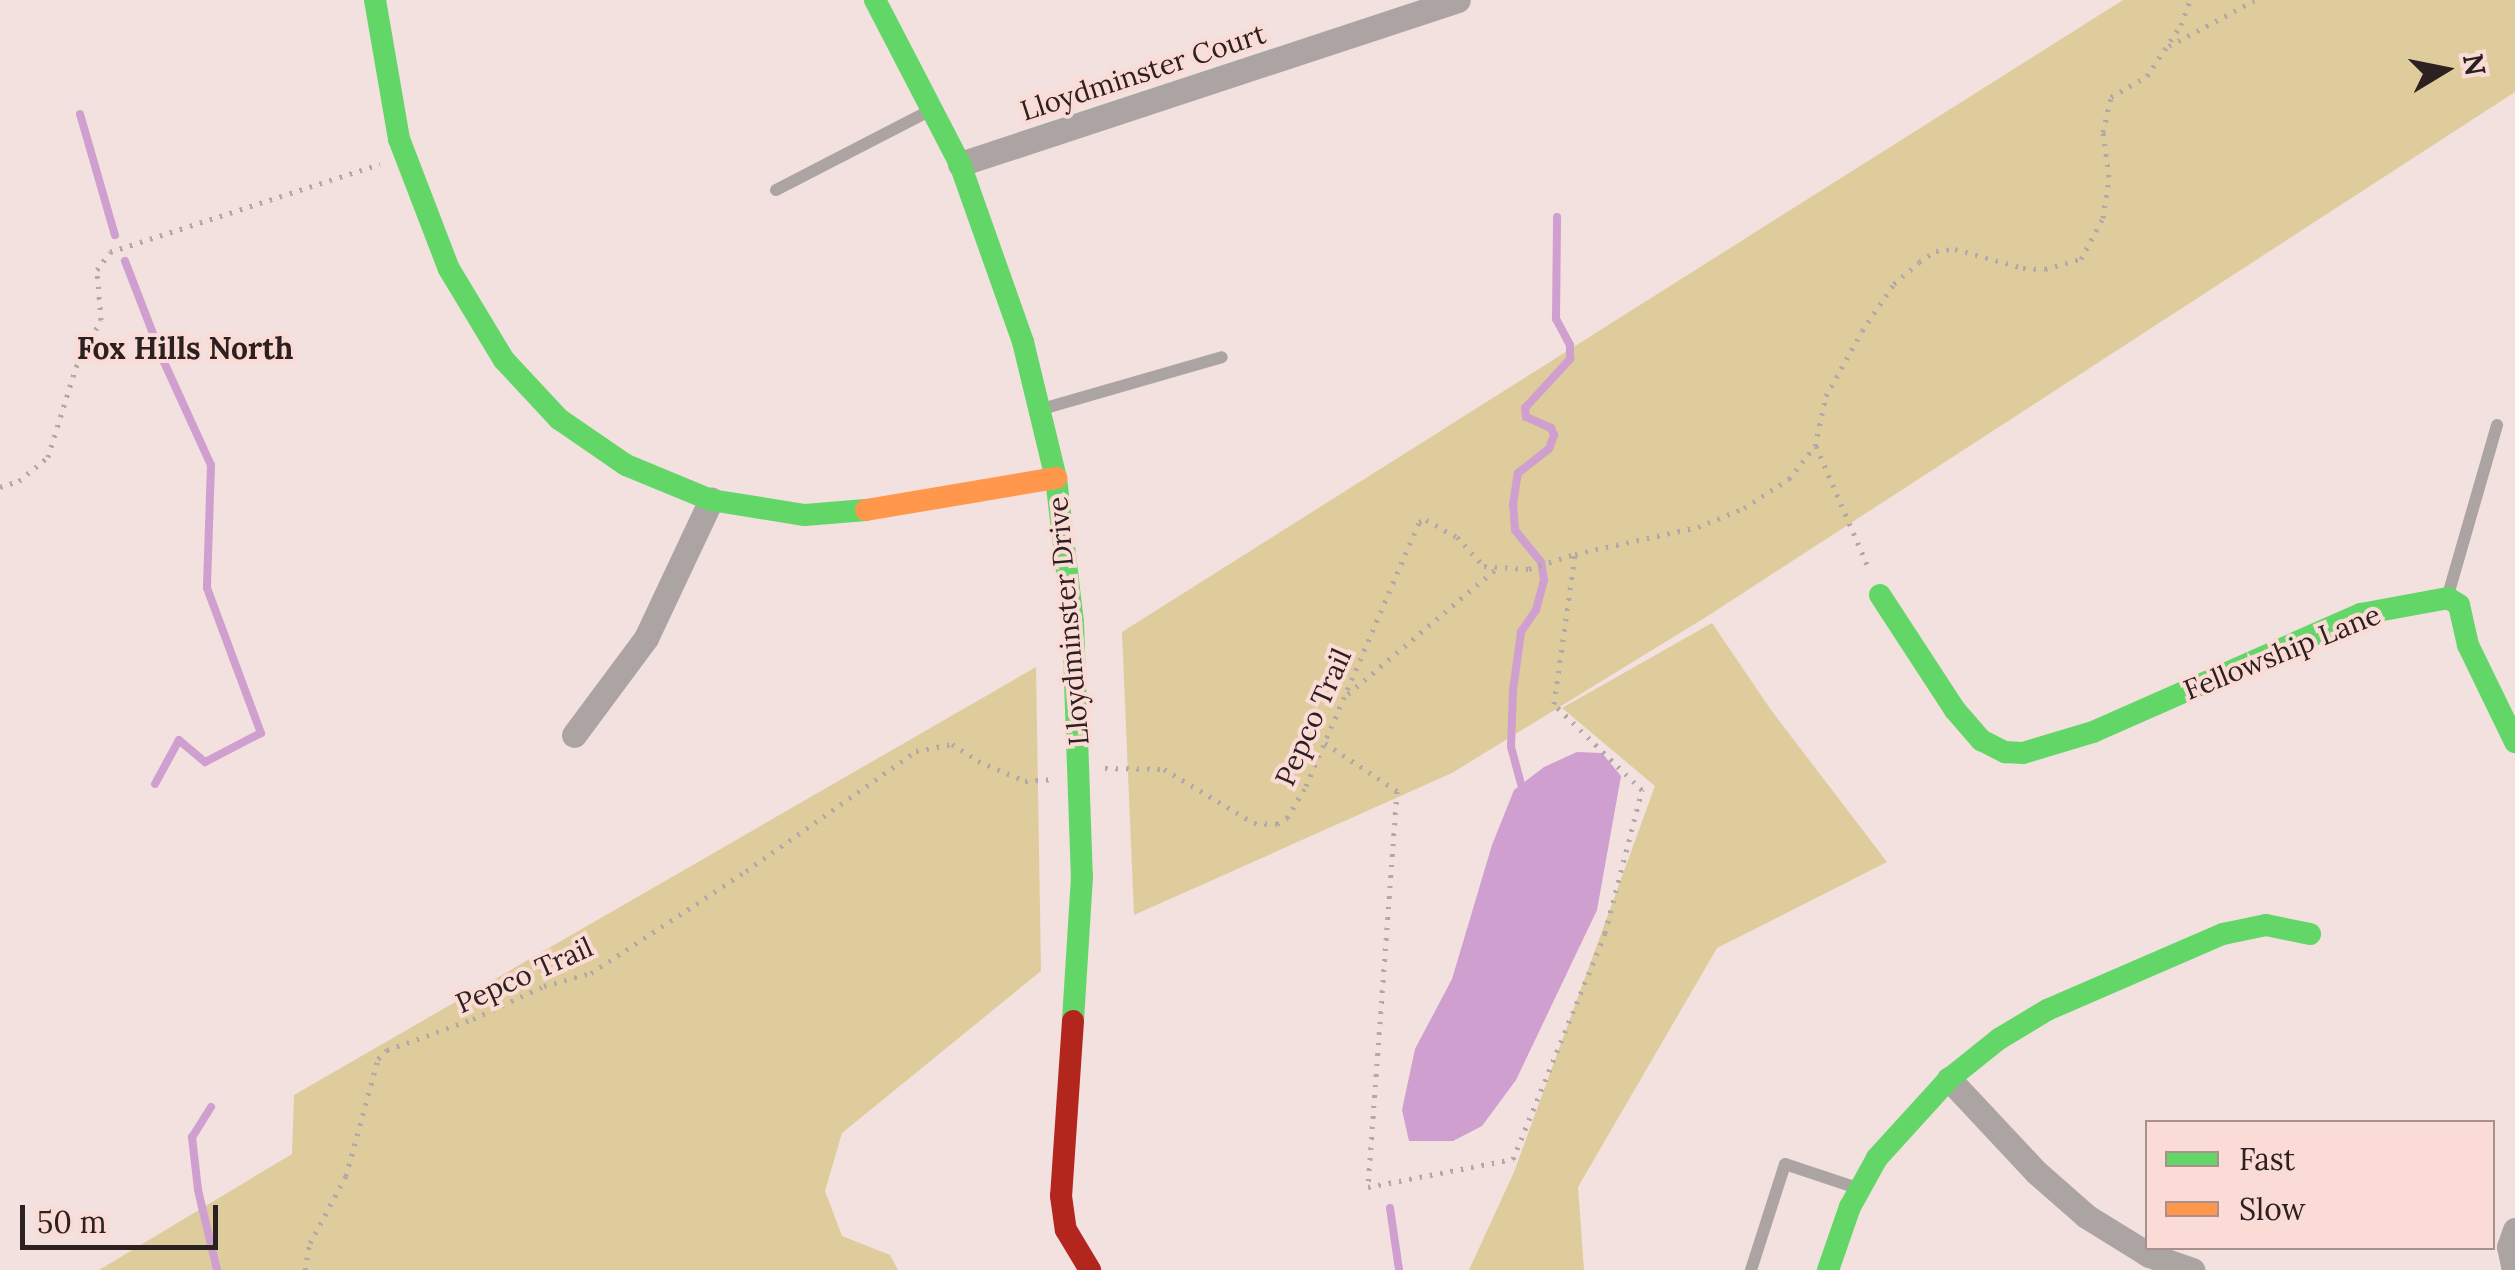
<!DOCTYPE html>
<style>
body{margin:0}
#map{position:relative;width:2515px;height:1270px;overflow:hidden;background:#f2e1de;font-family:Lora,serif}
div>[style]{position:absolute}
.green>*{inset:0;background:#dfcc9c}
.water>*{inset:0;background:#cf9fcf}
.stream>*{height:8px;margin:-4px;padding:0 4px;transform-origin:4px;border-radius:4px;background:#cf9fcf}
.path>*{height:5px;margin-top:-2.5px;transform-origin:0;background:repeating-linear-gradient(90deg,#b1a9a8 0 2.5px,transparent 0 10.5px)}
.lane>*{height:12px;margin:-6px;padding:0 6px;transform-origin:6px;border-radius:6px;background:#aba4a3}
.street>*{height:25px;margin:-12.5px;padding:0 12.5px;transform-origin:12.5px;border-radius:12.5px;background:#aba4a3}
.fast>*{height:22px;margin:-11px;padding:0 11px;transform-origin:11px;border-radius:11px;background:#63d668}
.slow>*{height:22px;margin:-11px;padding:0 11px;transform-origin:11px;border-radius:11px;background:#ff974d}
.jam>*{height:22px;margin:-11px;padding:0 11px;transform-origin:11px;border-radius:11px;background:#b3261e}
span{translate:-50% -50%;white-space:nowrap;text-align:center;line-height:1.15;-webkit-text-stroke:8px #fadbd6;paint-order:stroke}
.street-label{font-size:28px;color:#2c2120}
.neighbourhood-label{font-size:30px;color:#2c2120;font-weight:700}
.legend{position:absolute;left:2145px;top:1120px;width:350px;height:130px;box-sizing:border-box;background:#fadbd6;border:2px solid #a8918d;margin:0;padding:12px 18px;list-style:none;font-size:30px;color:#2c2120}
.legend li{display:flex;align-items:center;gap:20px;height:50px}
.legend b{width:50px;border:2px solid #a8918d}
.north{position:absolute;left:2395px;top:20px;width:100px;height:100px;-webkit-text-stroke:8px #fadbd6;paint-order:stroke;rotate:80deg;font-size:28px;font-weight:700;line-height:40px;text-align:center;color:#2c2120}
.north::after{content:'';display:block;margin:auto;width:35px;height:45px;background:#2c2120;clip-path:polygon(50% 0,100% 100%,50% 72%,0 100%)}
.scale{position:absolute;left:20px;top:1205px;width:198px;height:45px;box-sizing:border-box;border:5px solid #2c2120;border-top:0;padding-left:12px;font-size:30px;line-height:35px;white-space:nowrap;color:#2c2120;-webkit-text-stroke:8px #fadbd6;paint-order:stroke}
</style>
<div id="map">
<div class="green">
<i style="clip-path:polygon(2123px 0,2515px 0,2515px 92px,1706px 617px,1452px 773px,1134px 915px,1122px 632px)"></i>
<i style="clip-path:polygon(1712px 623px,1771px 710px,1887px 862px,1717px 948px,1578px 1187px,1584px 1270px,1469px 1270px,1514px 1172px,1655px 786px,1562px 708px)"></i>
<i style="clip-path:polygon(1036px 667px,1041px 971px,842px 1133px,825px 1191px,842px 1236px,890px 1255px,898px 1270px,99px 1270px,292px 1154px,294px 1095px)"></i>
</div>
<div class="water">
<i style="clip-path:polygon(1577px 752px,1602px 753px,1621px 776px,1597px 910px,1516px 1080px,1482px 1126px,1453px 1141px,1409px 1141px,1402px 1110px,1415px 1049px,1452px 979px,1492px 845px,1514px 790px,1544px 767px)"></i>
</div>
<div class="stream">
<i style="left:80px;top:114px;width:126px;rotate:73.9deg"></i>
<i style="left:125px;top:261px;width:108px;rotate:68.9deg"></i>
<i style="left:164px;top:362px;width:113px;rotate:65.5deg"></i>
<i style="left:211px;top:465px;width:123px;rotate:91.9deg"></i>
<i style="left:207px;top:588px;width:155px;rotate:69.6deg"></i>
<i style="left:261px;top:733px;width:63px;rotate:152.6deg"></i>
<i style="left:205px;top:762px;width:34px;rotate:-140deg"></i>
<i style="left:179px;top:740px;width:50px;rotate:118.6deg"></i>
<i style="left:1521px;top:784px;width:38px;rotate:-105deg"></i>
<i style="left:1511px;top:747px;width:57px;rotate:-88deg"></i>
<i style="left:1513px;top:690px;width:59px;rotate:-82.1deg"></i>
<i style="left:1521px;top:632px;width:27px;rotate:-56deg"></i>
<i style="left:1536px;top:610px;width:31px;rotate:-75deg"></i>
<i style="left:1544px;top:580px;width:18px;rotate:-99deg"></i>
<i style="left:1541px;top:562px;width:41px;rotate:-129.1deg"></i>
<i style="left:1515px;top:530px;width:26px;rotate:-94deg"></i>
<i style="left:1513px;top:504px;width:31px;rotate:-81deg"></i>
<i style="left:1518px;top:473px;width:39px;rotate:-38deg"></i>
<i style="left:1549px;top:449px;width:15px;rotate:-70deg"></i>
<i style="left:1554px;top:435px;width:8px;rotate:-113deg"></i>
<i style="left:1551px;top:428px;width:27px;rotate:-156deg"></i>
<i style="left:1526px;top:417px;width:9px;rotate:-96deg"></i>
<i style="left:1525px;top:408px;width:67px;rotate:-47.4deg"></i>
<i style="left:1570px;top:359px;width:14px;rotate:-90deg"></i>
<i style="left:1570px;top:345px;width:30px;rotate:-118deg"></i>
<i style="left:1556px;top:319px;width:102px;rotate:-89.4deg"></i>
<i style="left:211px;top:1107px;width:36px;rotate:122deg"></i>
<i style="left:192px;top:1137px;width:53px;rotate:83.5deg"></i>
<i style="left:198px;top:1190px;width:82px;rotate:76.6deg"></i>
<i style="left:1390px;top:1208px;width:63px;rotate:81.7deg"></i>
</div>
<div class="path">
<i style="left:2169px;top:46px;width:98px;rotate:-28.1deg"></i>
<i style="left:1816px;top:446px;width:134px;rotate:66.7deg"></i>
<i style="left:0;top:487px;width:20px;rotate:-18deg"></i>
<i style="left:19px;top:481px;width:38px;rotate:-40deg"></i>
<i style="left:48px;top:457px;width:94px;rotate:-72.7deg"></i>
<i style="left:76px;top:367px;width:53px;rotate:-62deg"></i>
<i style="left:101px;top:320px;width:50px;rotate:-94.6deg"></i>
<i style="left:97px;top:270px;width:22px;rotate:-54deg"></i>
<i style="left:110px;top:252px;width:284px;rotate:-18.1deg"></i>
<i style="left:1348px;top:694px;width:194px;rotate:-40.2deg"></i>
<i style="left:1325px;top:743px;width:87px;rotate:33.7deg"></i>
<i style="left:1397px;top:791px;width:397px;rotate:94.2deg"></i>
<i style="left:1368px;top:1187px;width:148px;rotate:-10.9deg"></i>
<i style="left:1513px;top:1159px;width:244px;rotate:-67.8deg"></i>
<i style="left:1605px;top:933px;width:148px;rotate:-75.5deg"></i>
<i style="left:1642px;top:790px;width:123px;rotate:-135.7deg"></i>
<i style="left:1554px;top:704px;width:150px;rotate:-82deg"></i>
<i style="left:1105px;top:768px;width:59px;rotate:1deg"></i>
<i style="left:1164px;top:769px;width:105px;rotate:31deg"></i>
<i style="left:1254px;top:823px;width:23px;rotate:2deg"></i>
<i style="left:1277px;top:824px;width:12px;rotate:-31deg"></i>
<i style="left:1287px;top:818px;width:37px;rotate:-59deg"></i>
<i style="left:1306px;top:786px;width:287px;rotate:-66.8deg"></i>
<i style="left:1419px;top:522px;width:7px;rotate:-16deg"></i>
<i style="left:1426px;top:520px;width:35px;rotate:29deg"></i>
<i style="left:1457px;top:537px;width:40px;rotate:47deg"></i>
<i style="left:1484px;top:566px;width:45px;rotate:3.8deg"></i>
<i style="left:1529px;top:569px;width:48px;rotate:-18.1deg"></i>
<i style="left:1575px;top:554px;width:126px;rotate:-12.4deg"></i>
<i style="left:1698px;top:527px;width:50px;rotate:-22.4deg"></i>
<i style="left:1744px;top:508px;width:54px;rotate:-32.8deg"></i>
<i style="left:1789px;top:479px;width:42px;rotate:-51.8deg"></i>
<i style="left:1815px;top:446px;width:51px;rotate:-77.6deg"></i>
<i style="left:1826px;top:396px;width:74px;rotate:-61deg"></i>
<i style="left:1862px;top:331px;width:57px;rotate:-55.8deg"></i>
<i style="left:1894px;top:284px;width:33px;rotate:-41deg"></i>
<i style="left:1919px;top:262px;width:20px;rotate:-33deg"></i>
<i style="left:1936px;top:251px;width:19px;rotate:-6deg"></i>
<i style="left:1955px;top:249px;width:71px;rotate:15.6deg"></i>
<i style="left:2023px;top:268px;width:22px;rotate:3deg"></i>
<i style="left:2045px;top:269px;width:37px;rotate:-16deg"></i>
<i style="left:2081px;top:259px;width:47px;rotate:-61.8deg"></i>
<i style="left:2103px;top:218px;width:41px;rotate:-81.7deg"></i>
<i style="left:2109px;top:177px;width:45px;rotate:-97.6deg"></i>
<i style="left:2103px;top:132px;width:36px;rotate:-77deg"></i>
<i style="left:2111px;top:97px;width:42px;rotate:-30.3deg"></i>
<i style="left:2147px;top:76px;width:61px;rotate:-56.3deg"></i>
<i style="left:2181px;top:25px;width:27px;rotate:-70deg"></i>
<i style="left:305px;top:1270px;width:27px;rotate:-80deg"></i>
<i style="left:310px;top:1243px;width:76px;rotate:-61.8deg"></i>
<i style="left:346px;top:1176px;width:121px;rotate:-74.7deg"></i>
<i style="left:378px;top:1059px;width:13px;rotate:-45deg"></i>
<i style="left:387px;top:1050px;width:91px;rotate:-19.8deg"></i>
<i style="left:473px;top:1019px;width:78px;rotate:-24.9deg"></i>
<i style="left:544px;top:986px;width:49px;rotate:-15.5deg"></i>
<i style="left:591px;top:973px;width:186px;rotate:-33.3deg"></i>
<i style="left:746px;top:871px;width:208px;rotate:-35.2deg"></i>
<i style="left:916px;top:751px;width:37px;rotate:-11deg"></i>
<i style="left:952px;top:744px;width:31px;rotate:33deg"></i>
<i style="left:978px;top:761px;width:51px;rotate:23.1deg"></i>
<i style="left:1025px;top:781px;width:26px;rotate:-4deg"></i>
</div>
<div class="lane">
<i style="left:776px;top:190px;width:172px;rotate:-27.3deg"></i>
<i style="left:1042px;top:409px;width:187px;rotate:-16.1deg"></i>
<i style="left:2448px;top:595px;width:177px;rotate:-73.9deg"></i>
<i style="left:1751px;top:1270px;width:111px;rotate:-72.2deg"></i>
<i style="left:1785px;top:1164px;width:76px;rotate:18.4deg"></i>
</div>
<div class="street">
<i style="left:960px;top:164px;width:524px;rotate:-18.23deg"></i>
<i style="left:574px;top:735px;width:121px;rotate:-53.4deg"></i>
<i style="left:646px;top:638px;width:153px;rotate:-64.8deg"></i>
<i style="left:1949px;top:1079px;width:127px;rotate:46.9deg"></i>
<i style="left:2036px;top:1172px;width:67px;rotate:41.3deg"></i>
<i style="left:2086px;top:1216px;width:74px;rotate:31.8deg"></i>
<i style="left:2149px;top:1255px;width:46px;rotate:19.2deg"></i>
<i style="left:2514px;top:1270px;width:24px;rotate:-102deg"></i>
<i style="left:2509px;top:1247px;width:18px;rotate:-71deg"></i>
</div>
<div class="fast">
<i style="left:375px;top:0;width:141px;rotate:80.2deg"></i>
<i style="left:399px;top:139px;width:139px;rotate:69deg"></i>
<i style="left:449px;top:269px;width:106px;rotate:58.9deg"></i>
<i style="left:504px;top:360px;width:81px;rotate:47deg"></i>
<i style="left:559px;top:419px;width:81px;rotate:34.5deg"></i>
<i style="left:626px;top:465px;width:92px;rotate:22.4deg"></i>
<i style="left:711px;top:500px;width:95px;rotate:9.1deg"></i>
<i style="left:805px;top:515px;width:61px;rotate:-4.7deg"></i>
<i style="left:875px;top:0;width:185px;rotate:62.6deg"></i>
<i style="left:960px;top:164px;width:189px;rotate:70.5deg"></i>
<i style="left:1023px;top:342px;width:140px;rotate:76.4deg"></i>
<i style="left:1056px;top:478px;width:146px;rotate:83.3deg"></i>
<i style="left:1073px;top:623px;width:254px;rotate:88deg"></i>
<i style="left:1082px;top:877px;width:144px;rotate:93.6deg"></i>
<i style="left:1880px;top:595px;width:137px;rotate:56.9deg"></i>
<i style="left:1955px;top:710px;width:40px;rotate:49deg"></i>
<i style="left:1981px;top:740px;width:27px;rotate:27deg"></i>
<i style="left:2005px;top:752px;width:18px;rotate:3deg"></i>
<i style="left:2023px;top:753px;width:73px;rotate:-16.7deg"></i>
<i style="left:2093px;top:732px;width:293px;rotate:-23.8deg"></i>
<i style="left:2361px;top:614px;width:88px;rotate:-10.4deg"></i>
<i style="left:2448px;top:598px;width:13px;rotate:32deg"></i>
<i style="left:2459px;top:605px;width:41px;rotate:77.3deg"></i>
<i style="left:2468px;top:645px;width:108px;rotate:64.1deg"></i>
<i style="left:1828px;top:1270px;width:67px;rotate:-70.8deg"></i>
<i style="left:1850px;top:1207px;width:56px;rotate:-61.1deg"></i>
<i style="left:1877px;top:1158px;width:107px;rotate:-47.7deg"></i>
<i style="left:1949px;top:1079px;width:64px;rotate:-38.7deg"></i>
<i style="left:1999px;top:1039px;width:56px;rotate:-31.1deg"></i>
<i style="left:2047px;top:1010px;width:192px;rotate:-23.4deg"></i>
<i style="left:2223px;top:934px;width:44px;rotate:-11.8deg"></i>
<i style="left:2266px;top:925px;width:45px;rotate:11.6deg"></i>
</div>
<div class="slow">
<i style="left:866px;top:510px;width:193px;rotate:-9.6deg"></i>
</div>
<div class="jam">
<i style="left:1073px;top:1021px;width:175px;rotate:93.9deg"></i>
<i style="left:1061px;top:1196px;width:34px;rotate:82deg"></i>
<i style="left:1066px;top:1230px;width:47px;rotate:59deg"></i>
</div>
<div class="street-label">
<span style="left:1143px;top:72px;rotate:-18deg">Lloydminster Court</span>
<span style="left:1068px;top:621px;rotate:-95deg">Lloydminster Drive</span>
<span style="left:2282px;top:652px;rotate:-22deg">Fellowship Lane</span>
<span style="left:1313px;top:717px;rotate:-66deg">Pepco Trail</span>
<span style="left:524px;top:975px;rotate:-24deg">Pepco Trail</span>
</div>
<div class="neighbourhood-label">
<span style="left:185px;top:348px">Fox Hills North</span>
</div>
<ul class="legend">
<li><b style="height:12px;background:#63d668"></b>Fast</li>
<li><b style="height:12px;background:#ff974d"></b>Slow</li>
</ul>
<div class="north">N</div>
<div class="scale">50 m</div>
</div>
